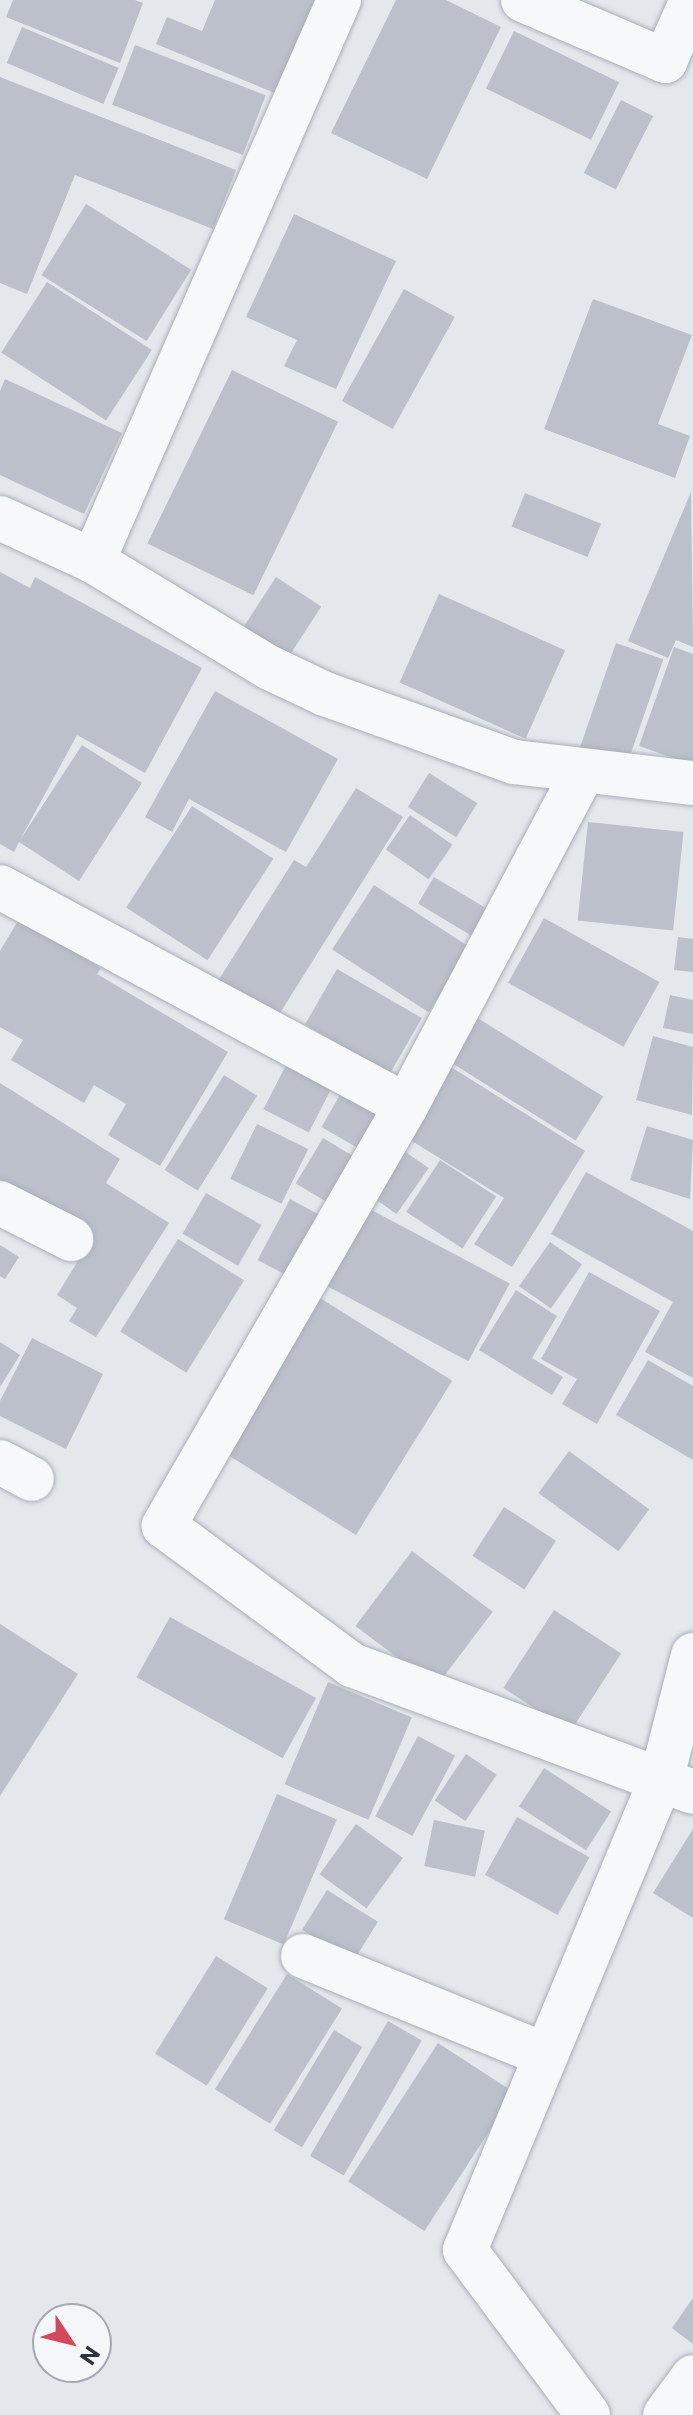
<!DOCTYPE html>
<style>
body{margin:0}
#map{position:relative;width:693px;height:2415px;overflow:hidden;background:#e4e7ec;font-family:Commissioner,sans-serif}
div>[style]{position:absolute}
.building>*{inset:0;background:#bbc0ca;transform-origin:0 0}
.roads{filter:drop-shadow(0 0 2px #a9aeb7) drop-shadow(0 0 2px #a9aeb7)}
.street>*{height:44px;margin:-22px;padding:0 22px;transform-origin:22px;border-radius:22px;background:#f7f8fa}
span{translate:-50% -50%;white-space:nowrap;text-align:center;line-height:1.15;-webkit-text-stroke:7px #f4f6f9;paint-order:stroke}
.north{position:absolute;left:32px;top:2303px;width:80px;height:80px;box-sizing:border-box;background:#f4f6f9;border:2px solid #a4a8b1;border-radius:50%;rotate:125deg;font-size:22px;font-weight:700;line-height:32px;text-align:center;color:#2b3445}
.north::after{content:'';display:block;margin:auto;width:28px;height:36px;background:#d1495b;clip-path:polygon(50% 0,100% 100%,50% 72%,0 100%)}
</style>
<div id="map">
<div class="building">
<i style="clip-path:polygon(13px 0,135px 0,143px 3px,120px 63px,6px 17px)"></i>
<i style="clip-path:polygon(215px 0,316px 0,277px 94px,156px 44px,167px 17px,202px 31px)"></i>
<i style="clip-path:polygon(396px 0,446px 0,501px 27px,427px 179px,331px 133px)"></i>
<i style="left:22px;top:27px;width:105px;height:39px;rotate:23deg"></i>
<i style="left:514px;top:31px;width:117px;height:64px;rotate:26deg"></i>
<i style="left:135px;top:45px;width:140px;height:64px;rotate:21deg"></i>
<i style="clip-path:polygon(0 77px,236px 170px,213px 229px,75px 175px,27px 294px,0 283px)"></i>
<i style="left:621px;top:100px;width:36px;height:82px;rotate:27deg"></i>
<i style="left:86px;top:204px;width:124px;height:84px;rotate:32deg"></i>
<i style="clip-path:polygon(294px 214px,396px 261px,336px 389px,284px 366px,297px 340px,246px 317px)"></i>
<i style="left:47px;top:282px;width:125px;height:84px;rotate:33deg"></i>
<i style="left:404px;top:289px;width:58px;height:128px;rotate:29deg"></i>
<i style="clip-path:polygon(593px 299px,692px 335px,658px 424px,690px 436px,675px 478px,544px 429px)"></i>
<i style="left:232px;top:370px;width:118px;height:193px;rotate:26deg"></i>
<i style="clip-path:polygon(5px 379px,122px 433px,84px 514px,0 475px,0 391px)"></i>
<i style="clip-path:polygon(691px 492px,693px 647px,676px 640px,668px 658px,628px 641px)"></i>
<i style="left:525px;top:493px;width:82px;height:36px;rotate:22deg"></i>
<i style="clip-path:polygon(0 572px,30px 588px,35px 577px,202px 668px,145px 773px,77px 735px,20px 840px,82px 745px,142px 783px,79px 881px,19px 842px,14px 852px,0 844px)"></i>
<i style="left:276px;top:577px;width:54px;height:62px;rotate:33deg"></i>
<i style="left:439px;top:594px;width:138px;height:97px;rotate:24deg"></i>
<i style="left:616px;top:643px;width:50px;height:113px;rotate:19deg"></i>
<i style="clip-path:polygon(674px 647px,693px 654px,693px 765px,639px 746px)"></i>
<i style="clip-path:polygon(215px 691px,338px 759px,286px 852px,189px 799px,172px 832px,145px 817px)"></i>
<i style="left:429px;top:773px;width:57px;height:40px;rotate:32deg"></i>
<i style="clip-path:polygon(356px 788px,403px 817px,270px 1029px,211px 992px,294px 860px,306px 867px)"></i>
<i style="left:192px;top:806px;width:97px;height:121px;rotate:33deg"></i>
<i style="left:410px;top:815px;width:52px;height:42px;rotate:35deg"></i>
<i style="left:588px;top:822px;width:96px;height:99px;rotate:6deg"></i>
<i style="left:434px;top:877px;width:71px;height:31px;rotate:31deg"></i>
<i style="left:374px;top:885px;width:115px;height:77px;rotate:33deg"></i>
<i style="left:544px;top:918px;width:132px;height:74px;rotate:29deg"></i>
<i style="clip-path:polygon(19px 919px,101px 968px,97px 974px,228px 1052px,160px 1166px,108px 1135px,126px 1104px,94px 1085px,84px 1103px,11px 1060px,23px 1040px,0 1027px,0 951px)"></i>
<i style="clip-path:polygon(678px 937px,693px 939px,693px 972px,674px 970px)"></i>
<i style="left:337px;top:969px;width:98px;height:64px;rotate:30deg"></i>
<i style="clip-path:polygon(670px 995px,693px 1000px,693px 1034px,663px 1028px)"></i>
<i style="left:476px;top:1017px;width:150px;height:52px;rotate:32deg"></i>
<i style="clip-path:polygon(653px 1036px,693px 1047px,692px 1115px,636px 1100px)"></i>
<i style="left:287px;top:1063px;width:51px;height:52px;rotate:27deg"></i>
<i style="clip-path:polygon(451px 1067px,585px 1151px,512px 1267px,474px 1244px,504px 1198px,407px 1138px)"></i>
<i style="left:224px;top:1075px;width:39px;height:112px;rotate:32deg"></i>
<i style="clip-path:polygon(0 1083px,120px 1159px,106px 1183px,169px 1223px,96px 1337px,69px 1321px,77px 1308px,57px 1295px,89px 1243px,0 1187px)"></i>
<i style="left:344px;top:1088px;width:51px;height:45px;rotate:30deg"></i>
<i style="left:257px;top:1124px;width:57px;height:61px;rotate:26deg"></i>
<i style="clip-path:polygon(647px 1126px,693px 1140px,690px 1199px,630px 1180px)"></i>
<i style="left:323px;top:1138px;width:44px;height:53px;rotate:31deg"></i>
<i style="left:400px;top:1148px;width:35px;height:56px;rotate:35deg"></i>
<i style="left:440px;top:1160px;width:67px;height:62px;rotate:33deg"></i>
<i style="clip-path:polygon(586px 1172px,693px 1231px,693px 1378px,645px 1352px,673px 1302px,551px 1234px)"></i>
<i style="left:206px;top:1193px;width:64px;height:47px;rotate:30deg"></i>
<i style="left:290px;top:1199px;width:44px;height:69px;rotate:28deg"></i>
<i style="left:364px;top:1206px;width:165px;height:88px;rotate:28deg"></i>
<i style="left:178px;top:1239px;width:78px;height:109px;rotate:32deg"></i>
<i style="left:550px;top:1242px;width:39px;height:54px;rotate:35deg"></i>
<i style="clip-path:polygon(0 1245px,19px 1257px,5px 1279px,0 1276px)"></i>
<i style="clip-path:polygon(589px 1272px,660px 1311px,597px 1424px,562px 1404px,577px 1379px,541px 1359px)"></i>
<i style="clip-path:polygon(516px 1290px,557px 1316px,532px 1358px,563px 1377px,552px 1395px,479px 1350px)"></i>
<i style="left:320px;top:1298px;width:156px;height:182px;rotate:32deg"></i>
<i style="clip-path:polygon(32px 1338px,103px 1374px,66px 1449px,0 1416px,0 1401px)"></i>
<i style="clip-path:polygon(0 1342px,20px 1355px,0 1387px)"></i>
<i style="clip-path:polygon(648px 1360px,693px 1386px,693px 1460px,616px 1415px)"></i>
<i style="left:569px;top:1451px;width:99px;height:52px;rotate:36deg"></i>
<i style="left:504px;top:1507px;width:62px;height:58px;rotate:33deg"></i>
<i style="left:412px;top:1551px;width:101px;height:94px;rotate:37deg"></i>
<i style="left:554px;top:1610px;width:80px;height:93px;rotate:33deg"></i>
<i style="left:170px;top:1617px;width:167px;height:69px;rotate:29deg"></i>
<i style="clip-path:polygon(0 1624px,78px 1674px,0 1796px)"></i>
<i style="left:328px;top:1682px;width:91px;height:111px;rotate:23deg"></i>
<i style="left:418px;top:1736px;width:42px;height:91px;rotate:28deg"></i>
<i style="left:466px;top:1754px;width:37px;height:56px;rotate:34deg"></i>
<i style="left:544px;top:1768px;width:80px;height:46px;rotate:33deg"></i>
<i style="left:277px;top:1794px;width:65px;height:136px;rotate:23deg"></i>
<i style="left:517px;top:1817px;width:83px;height:66px;rotate:29deg"></i>
<i style="left:434px;top:1820px;width:52px;height:47px;rotate:12deg"></i>
<i style="left:356px;top:1824px;width:58px;height:62px;rotate:36deg"></i>
<i style="clip-path:polygon(693px 1829px,693px 1918px,653px 1893px)"></i>
<i style="left:327px;top:1890px;width:60px;height:47px;rotate:32deg"></i>
<i style="left:216px;top:1956px;width:61px;height:115px;rotate:32deg"></i>
<i style="left:287px;top:1974px;width:65px;height:136px;rotate:32deg"></i>
<i style="left:388px;top:2021px;width:39px;height:156px;rotate:30deg"></i>
<i style="left:334px;top:2030px;width:33px;height:117px;rotate:31deg"></i>
<i style="left:438px;top:2043px;width:91px;height:165px;rotate:33deg"></i>
<i style="clip-path:polygon(693px 2298px,693px 2344px,672px 2328px)"></i>
</div>
<div class="roads">
<div class="street">
<i style="left:523px;top:0;width:155px;rotate:23.2deg"></i>
<i style="left:665px;top:61px;width:67px;rotate:-66.1deg"></i>
<i style="left:0;top:518px;width:102px;rotate:24.8deg"></i>
<i style="left:93px;top:561px;width:207px;rotate:31.2deg"></i>
<i style="left:270px;top:668px;width:61px;rotate:25.3deg"></i>
<i style="left:325px;top:694px;width:201px;rotate:19.8deg"></i>
<i style="left:514px;top:762px;width:180px;rotate:6.7deg"></i>
<i style="left:93px;top:561px;width:613px;rotate:-66.32deg"></i>
<i style="left:583px;top:772px;width:378px;rotate:117.9deg"></i>
<i style="left:406px;top:1106px;width:485px;rotate:120deg"></i>
<i style="left:164px;top:1526px;width:234px;rotate:36.5deg"></i>
<i style="left:352px;top:1665px;width:364px;rotate:20.4deg"></i>
<i style="left:0;top:887px;width:461px;rotate:28.3deg"></i>
<i style="left:0;top:1203px;width:80px;rotate:26.9deg"></i>
<i style="left:0;top:1462px;width:36px;rotate:28deg"></i>
<i style="left:303px;top:1956px;width:262px;rotate:22.2deg"></i>
<i style="left:588px;top:2415px;width:206px;rotate:-126.7deg"></i>
<i style="left:465px;top:2250px;width:512px;rotate:-67.39deg"></i>
<i style="left:662px;top:1777px;width:126px;rotate:-75.7deg"></i>
<i style="left:665px;top:2415px;width:47px;rotate:-53.6deg"></i>
</div>
</div>
<div class="north">N</div>
</div>
